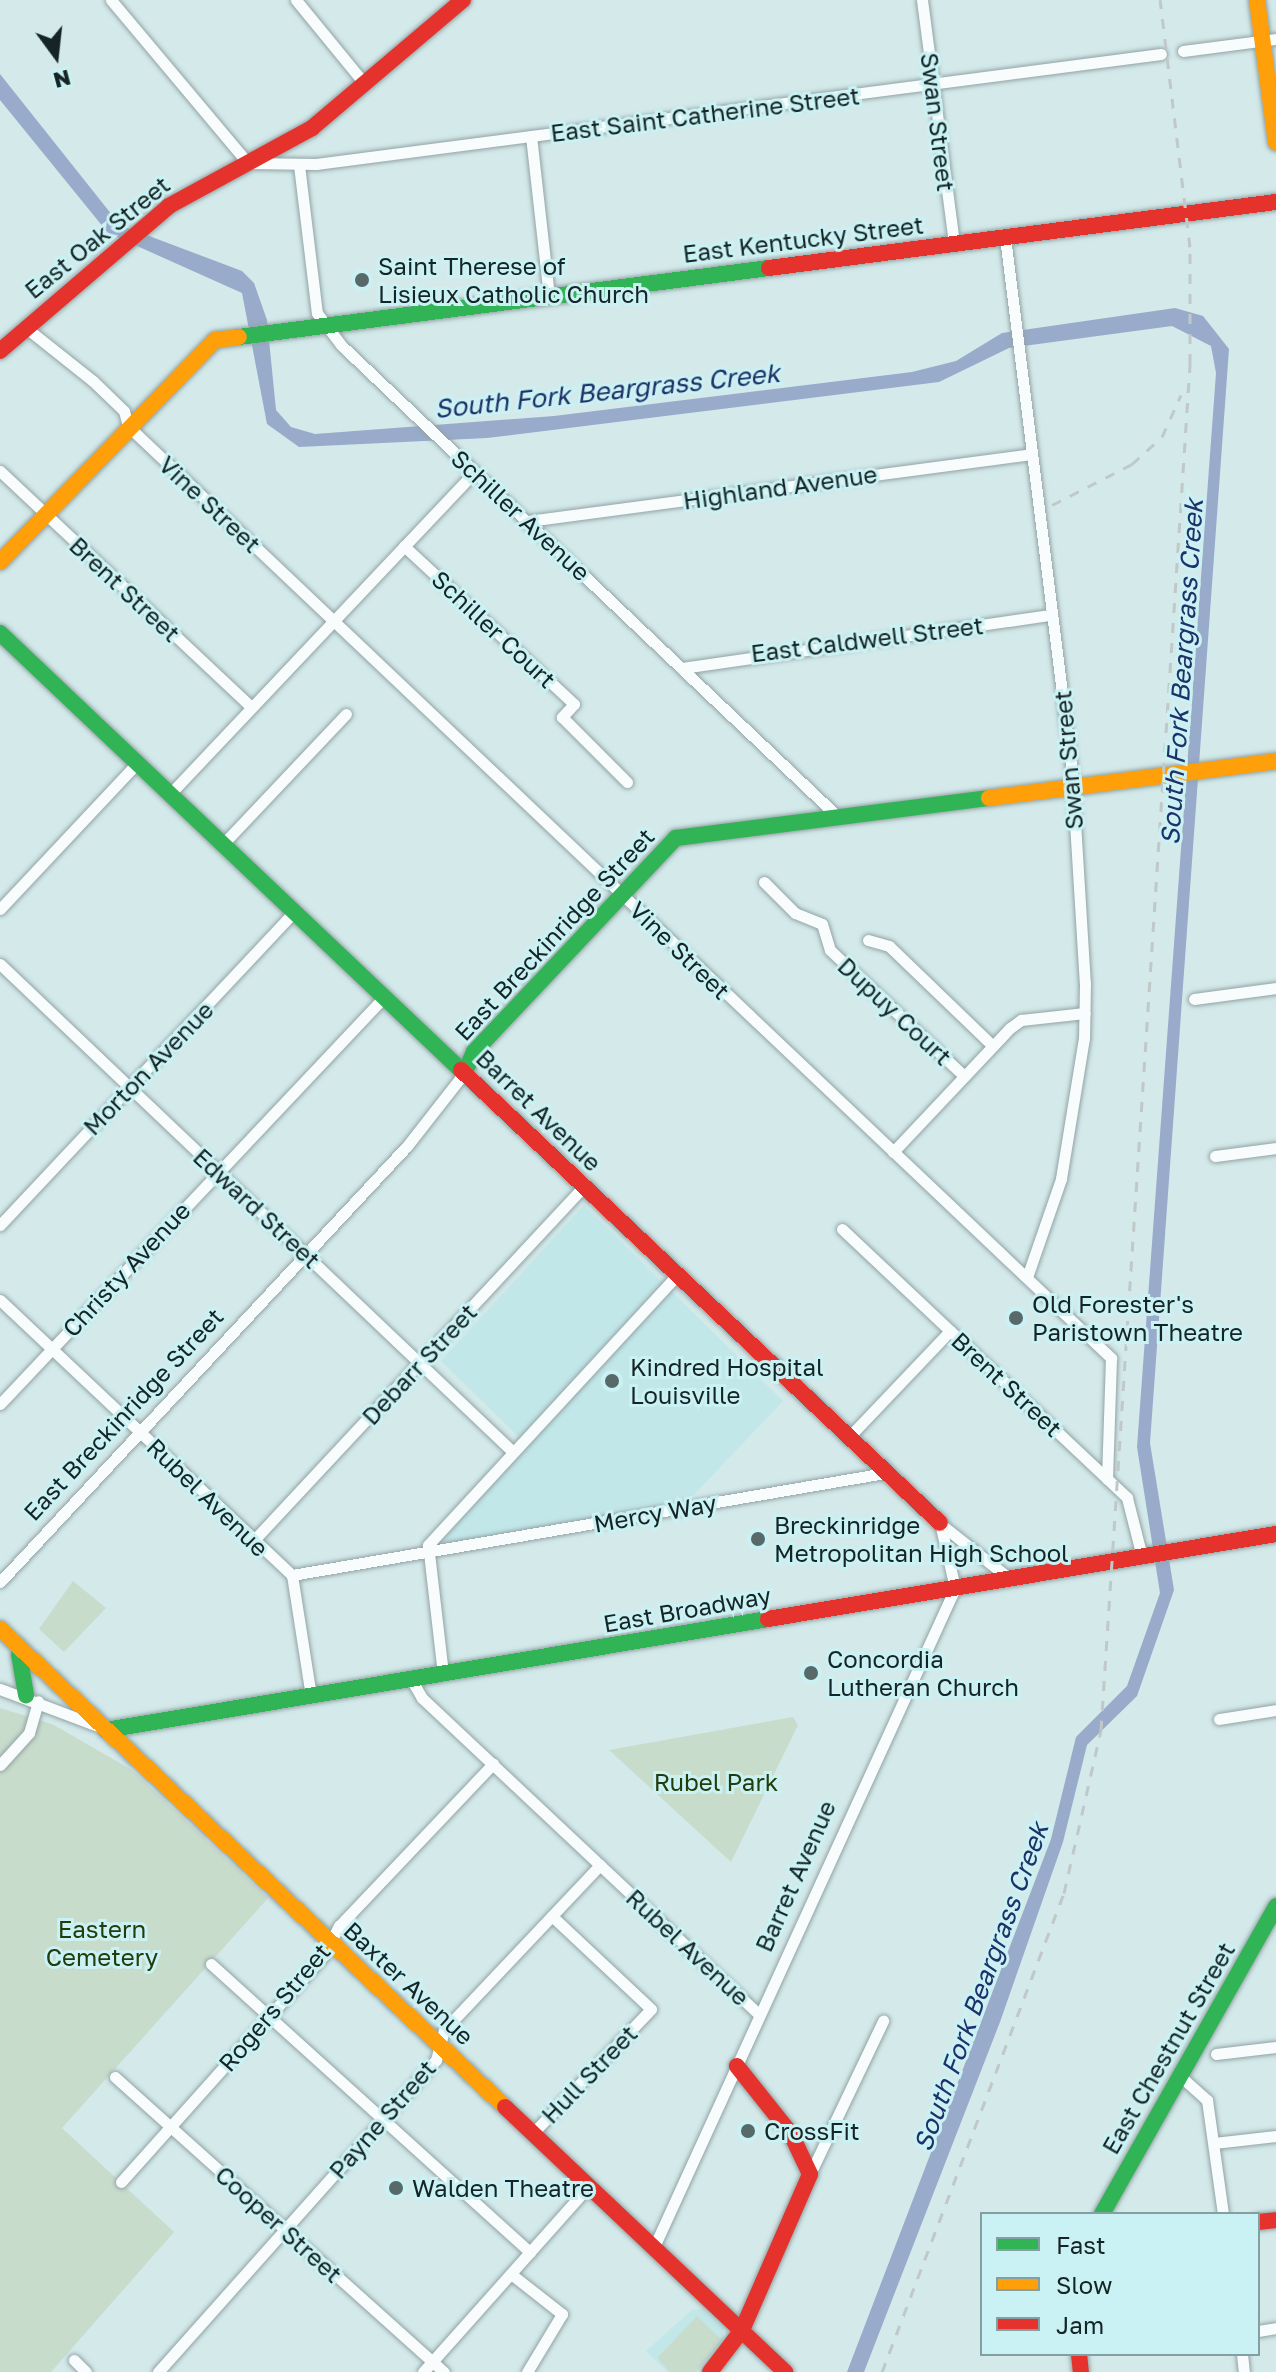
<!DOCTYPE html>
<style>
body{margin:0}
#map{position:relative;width:1276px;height:2372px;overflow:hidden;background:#d3e9ea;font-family:"Golos Text",sans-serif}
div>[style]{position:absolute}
.built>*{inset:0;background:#c2e7e9}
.green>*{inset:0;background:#c8dccc}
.water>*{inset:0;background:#98abcb}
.roads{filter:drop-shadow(0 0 2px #93a3a4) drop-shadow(0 0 2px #93a3a4)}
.street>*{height:11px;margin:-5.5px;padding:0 5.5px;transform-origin:5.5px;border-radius:5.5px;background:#f8fcfc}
.fast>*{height:16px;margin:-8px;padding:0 8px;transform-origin:8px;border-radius:8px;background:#30b455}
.slow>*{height:16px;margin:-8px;padding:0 8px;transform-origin:8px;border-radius:8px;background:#ff9f0a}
.jam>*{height:16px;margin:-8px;padding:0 8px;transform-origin:8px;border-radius:8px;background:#e5322d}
.rail>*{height:3px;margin-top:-1.5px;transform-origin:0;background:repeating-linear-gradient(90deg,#c1c8c8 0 10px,transparent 0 20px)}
.dots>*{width:22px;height:22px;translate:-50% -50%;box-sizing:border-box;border:4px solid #caf1f3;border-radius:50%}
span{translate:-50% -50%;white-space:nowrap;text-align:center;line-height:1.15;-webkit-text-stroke:6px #caf1f3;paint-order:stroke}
.street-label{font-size:24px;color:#152425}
.poi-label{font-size:24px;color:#152425}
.left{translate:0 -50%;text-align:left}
.park-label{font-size:24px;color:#223c0b}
.water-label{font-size:26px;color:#1e3168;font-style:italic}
.legend{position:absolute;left:980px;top:2212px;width:280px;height:144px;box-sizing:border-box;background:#caf1f3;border:2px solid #829fa1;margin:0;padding:10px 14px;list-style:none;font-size:24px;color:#152425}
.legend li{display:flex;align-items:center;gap:16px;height:40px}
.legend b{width:40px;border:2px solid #829fa1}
.north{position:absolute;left:16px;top:16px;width:80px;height:80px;-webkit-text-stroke:6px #caf1f3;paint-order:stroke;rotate:165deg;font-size:22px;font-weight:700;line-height:32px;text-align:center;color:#152425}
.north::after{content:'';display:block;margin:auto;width:28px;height:36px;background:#152425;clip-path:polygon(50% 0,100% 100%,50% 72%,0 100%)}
</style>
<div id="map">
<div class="built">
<i style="clip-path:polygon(584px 1205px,783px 1401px,686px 1503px,449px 1545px,444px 1539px,527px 1445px,441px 1361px)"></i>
<i style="clip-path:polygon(703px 2309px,724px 2329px,722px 2340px,696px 2372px,668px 2372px,646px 2351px,692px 2310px)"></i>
</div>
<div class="green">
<i style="clip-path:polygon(73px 1581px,106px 1608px,64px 1652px,39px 1629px)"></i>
<i style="clip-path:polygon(0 1708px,52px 1724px,132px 1770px,268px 1898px,62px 2128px,174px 2232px,51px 2372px,0 2372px)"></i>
<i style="clip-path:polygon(793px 1717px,798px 1725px,731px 1862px,609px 1750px)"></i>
<i style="clip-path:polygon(697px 2316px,722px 2340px,696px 2372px,670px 2372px,657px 2358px)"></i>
</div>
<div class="water">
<i style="clip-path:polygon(0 74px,120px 225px,242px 271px,254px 283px,267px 320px,276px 410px,291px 427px,315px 434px,554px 416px,912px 372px,956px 361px,1002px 333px,1175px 308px,1203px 316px,1229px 349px,1150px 1443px,1174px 1590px,1137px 1696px,1087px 1745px,1063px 1842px,1000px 2022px,864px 2372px,847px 2372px,1051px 1839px,1076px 1737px,1127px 1686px,1160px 1593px,1137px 1447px,1216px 373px,1211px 346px,1172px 326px,1009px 348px,939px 382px,487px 438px,299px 447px,267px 424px,242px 293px,108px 233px,0 100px)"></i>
</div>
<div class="roads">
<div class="street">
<i style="left:111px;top:0;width:213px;rotate:50deg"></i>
<i style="left:248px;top:163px;width:68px;rotate:0.8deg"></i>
<i style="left:316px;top:164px;width:852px;rotate:-7.42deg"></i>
<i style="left:296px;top:0;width:107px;rotate:50.7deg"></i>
<i style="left:922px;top:0;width:245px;rotate:82.5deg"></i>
<i style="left:1183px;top:51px;width:94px;rotate:-7.4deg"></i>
<i style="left:531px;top:136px;width:161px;rotate:83.6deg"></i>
<i style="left:299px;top:165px;width:149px;rotate:83.1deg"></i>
<i style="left:317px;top:313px;width:40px;rotate:53deg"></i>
<i style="left:341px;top:345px;width:684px;rotate:43.52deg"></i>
<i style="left:1005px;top:237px;width:540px;rotate:82.87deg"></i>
<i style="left:1072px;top:773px;width:210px;rotate:86.5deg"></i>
<i style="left:1085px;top:983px;width:55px;rotate:91deg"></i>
<i style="left:1084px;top:1038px;width:143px;rotate:99.3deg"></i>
<i style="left:1061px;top:1179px;width:104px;rotate:109.1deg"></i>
<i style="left:25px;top:327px;width:87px;rotate:38.5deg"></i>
<i style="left:93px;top:381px;width:43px;rotate:44.1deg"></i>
<i style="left:124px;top:411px;width:16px;rotate:75deg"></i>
<i style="left:128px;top:426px;width:1355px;rotate:43.47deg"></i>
<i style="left:1111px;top:1358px;width:121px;rotate:91.9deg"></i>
<i style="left:0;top:471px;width:345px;rotate:43.2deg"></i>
<i style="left:528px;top:521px;width:508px;rotate:-7.57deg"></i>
<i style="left:404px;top:546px;width:232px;rotate:42.9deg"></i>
<i style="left:574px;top:704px;width:18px;rotate:133deg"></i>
<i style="left:562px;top:717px;width:92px;rotate:45deg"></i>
<i style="left:682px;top:668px;width:374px;rotate:-8.2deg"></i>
<i style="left:170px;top:794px;width:444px;rotate:-46.6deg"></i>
<i style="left:223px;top:844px;width:179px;rotate:-46.6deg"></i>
<i style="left:764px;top:882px;width:44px;rotate:45deg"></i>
<i style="left:795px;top:913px;width:29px;rotate:22deg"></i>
<i style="left:822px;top:924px;width:27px;rotate:73deg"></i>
<i style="left:830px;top:950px;width:184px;rotate:43.2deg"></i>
<i style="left:0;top:909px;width:200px;rotate:-46.8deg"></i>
<i style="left:868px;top:940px;width:22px;rotate:16deg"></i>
<i style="left:889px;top:946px;width:144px;rotate:43.9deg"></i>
<i style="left:0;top:964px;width:708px;rotate:43.57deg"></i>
<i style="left:1194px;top:999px;width:83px;rotate:-7.6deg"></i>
<i style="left:893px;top:1152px;width:170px;rotate:-46.7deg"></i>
<i style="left:1010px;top:1028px;width:14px;rotate:-36deg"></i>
<i style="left:1021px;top:1020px;width:64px;rotate:-6.2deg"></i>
<i style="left:1215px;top:1156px;width:62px;rotate:-7.5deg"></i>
<i style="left:0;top:1225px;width:431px;rotate:-46.8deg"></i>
<i style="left:842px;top:1229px;width:392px;rotate:43.3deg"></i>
<i style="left:1127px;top:1498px;width:61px;rotate:75.7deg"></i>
<i style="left:0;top:1300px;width:401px;rotate:43.3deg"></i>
<i style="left:292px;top:1575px;width:122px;rotate:81.1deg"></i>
<i style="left:0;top:1404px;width:561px;rotate:-46.66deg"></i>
<i style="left:848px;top:1438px;width:148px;rotate:-46.4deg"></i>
<i style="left:943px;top:1526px;width:85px;rotate:38.3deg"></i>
<i style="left:254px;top:1540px;width:483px;rotate:-47deg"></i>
<i style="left:292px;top:1575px;width:602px;rotate:-9.76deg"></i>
<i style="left:0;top:1582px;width:596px;rotate:-46.97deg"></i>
<i style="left:407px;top:1146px;width:94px;rotate:-51.9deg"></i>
<i style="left:443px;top:1674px;width:130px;rotate:-96.6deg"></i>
<i style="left:428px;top:1545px;width:367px;rotate:-47.3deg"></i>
<i style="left:411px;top:1679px;width:22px;rotate:60deg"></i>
<i style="left:422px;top:1698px;width:462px;rotate:43.2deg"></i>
<i style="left:0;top:1689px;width:102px;rotate:20.8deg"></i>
<i style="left:1219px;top:1719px;width:58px;rotate:-9deg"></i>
<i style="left:0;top:1765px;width:43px;rotate:-47.8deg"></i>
<i style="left:29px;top:1733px;width:33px;rotate:-74deg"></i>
<i style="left:211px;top:1964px;width:430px;rotate:42.1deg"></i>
<i style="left:1216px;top:2054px;width:60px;rotate:-6.7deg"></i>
<i style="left:1179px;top:2075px;width:38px;rotate:42deg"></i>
<i style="left:1207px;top:2100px;width:115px;rotate:82deg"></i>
<i style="left:115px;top:2077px;width:442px;rotate:41.9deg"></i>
<i style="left:533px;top:2133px;width:171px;rotate:-46.4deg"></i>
<i style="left:651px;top:2009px;width:136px;rotate:-136.8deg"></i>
<i style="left:1214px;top:2143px;width:62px;rotate:-6.4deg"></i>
<i style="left:810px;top:2174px;width:170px;rotate:-64.5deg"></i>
<i style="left:121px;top:2182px;width:305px;rotate:-48.2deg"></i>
<i style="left:324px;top:1955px;width:33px;rotate:-63deg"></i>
<i style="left:339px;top:1926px;width:224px;rotate:-46.5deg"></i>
<i style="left:654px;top:2247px;width:724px;rotate:-65.45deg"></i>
<i style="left:955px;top:1588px;width:67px;rotate:-103deg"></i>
<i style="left:511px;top:2274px;width:65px;rotate:38.1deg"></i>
<i style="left:562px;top:2314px;width:68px;rotate:121.1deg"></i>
<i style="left:1258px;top:2331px;width:18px;rotate:-9deg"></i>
<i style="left:1242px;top:2354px;width:18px;rotate:84deg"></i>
<i style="left:74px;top:2360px;width:17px;rotate:45deg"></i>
<i style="left:158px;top:2372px;width:418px;rotate:-48.3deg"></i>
<i style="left:436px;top:2060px;width:31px;rotate:-75deg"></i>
<i style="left:444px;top:2030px;width:227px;rotate:-46.6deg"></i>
<i style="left:423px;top:2372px;width:249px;rotate:-48.3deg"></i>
</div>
<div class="fast">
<i style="left:239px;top:337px;width:534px;rotate:-7.42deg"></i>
<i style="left:0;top:633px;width:635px;rotate:43.47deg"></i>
<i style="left:465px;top:1072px;width:22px;rotate:-66deg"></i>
<i style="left:474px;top:1052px;width:294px;rotate:-46.7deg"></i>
<i style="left:676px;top:838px;width:316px;rotate:-7.3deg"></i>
<i style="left:19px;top:1654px;width:42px;rotate:80.3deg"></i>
<i style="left:106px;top:1730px;width:671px;rotate:-9.52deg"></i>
<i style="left:1102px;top:2214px;width:354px;rotate:-60.5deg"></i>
</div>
<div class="slow">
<i style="left:1257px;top:0;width:144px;rotate:82.4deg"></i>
<i style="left:0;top:562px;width:309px;rotate:-45.9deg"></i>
<i style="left:215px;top:340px;width:24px;rotate:-7deg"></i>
<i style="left:989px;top:798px;width:289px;rotate:-7.3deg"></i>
<i style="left:0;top:1629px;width:695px;rotate:43.43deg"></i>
</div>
<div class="jam">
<i style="left:769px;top:268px;width:511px;rotate:-7.42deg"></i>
<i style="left:0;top:351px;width:223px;rotate:-40.6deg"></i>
<i style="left:169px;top:206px;width:163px;rotate:-28.6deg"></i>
<i style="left:312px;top:128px;width:198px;rotate:-40.3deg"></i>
<i style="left:461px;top:1070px;width:659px;rotate:43.4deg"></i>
<i style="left:768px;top:1619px;width:515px;rotate:-9.5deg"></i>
<i style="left:505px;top:2107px;width:386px;rotate:43.4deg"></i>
<i style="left:1258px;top:2222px;width:18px;rotate:-6deg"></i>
<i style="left:1079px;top:2354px;width:18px;rotate:84deg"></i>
<i style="left:710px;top:2372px;width:53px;rotate:-52.7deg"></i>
<i style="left:742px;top:2330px;width:170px;rotate:-66.4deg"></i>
<i style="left:810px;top:2174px;width:44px;rotate:-115.4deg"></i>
<i style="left:791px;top:2134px;width:87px;rotate:-128.5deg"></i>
</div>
</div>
<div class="rail">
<i style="left:1052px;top:505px;width:90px;rotate:-27.1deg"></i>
<i style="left:1132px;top:464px;width:40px;rotate:-42deg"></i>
<i style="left:1162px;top:437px;width:46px;rotate:-65.7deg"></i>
<i style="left:882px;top:2372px;width:512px;rotate:-69.2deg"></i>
<i style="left:1064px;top:1893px;width:167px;rotate:-77.2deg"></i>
<i style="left:1101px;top:1730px;width:1370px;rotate:-86.27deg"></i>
<i style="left:1190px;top:363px;width:116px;rotate:-90deg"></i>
<i style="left:1190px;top:247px;width:249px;rotate:-96.9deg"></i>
</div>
<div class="dots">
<i style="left:362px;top:280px;background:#58696a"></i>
<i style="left:1016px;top:1318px;background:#58696a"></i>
<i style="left:612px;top:1381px;background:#58696a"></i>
<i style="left:758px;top:1539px;background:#58696a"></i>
<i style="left:811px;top:1673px;background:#58696a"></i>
<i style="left:748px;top:2131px;background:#58696a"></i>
<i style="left:396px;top:2188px;background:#58696a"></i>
</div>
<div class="street-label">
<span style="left:705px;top:114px;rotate:-7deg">East Saint Catherine Street</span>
<span style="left:938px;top:122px;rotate:83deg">Swan Street</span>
<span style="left:97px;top:237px;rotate:-39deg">East Oak Street</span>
<span style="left:803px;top:239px;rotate:-7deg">East Kentucky Street</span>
<span style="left:780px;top:487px;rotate:-8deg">Highland Avenue</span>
<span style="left:210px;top:504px;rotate:43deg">Vine Street</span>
<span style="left:521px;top:515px;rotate:43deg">Schiller Avenue</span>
<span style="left:125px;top:589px;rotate:43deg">Brent Street</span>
<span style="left:494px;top:629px;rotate:43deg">Schiller Court</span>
<span style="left:867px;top:639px;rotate:-7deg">East Caldwell Street</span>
<span style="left:1068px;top:760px;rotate:-95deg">Swan Street</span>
<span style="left:554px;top:934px;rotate:-47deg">East Breckinridge Street</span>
<span style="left:680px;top:950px;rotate:44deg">Vine Street</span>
<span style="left:895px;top:1011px;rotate:43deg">Dupuy Court</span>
<span style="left:148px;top:1068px;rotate:-46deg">Morton Avenue</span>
<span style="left:539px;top:1110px;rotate:44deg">Barret Avenue</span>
<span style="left:257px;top:1208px;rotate:43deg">Edward Street</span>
<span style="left:126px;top:1269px;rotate:-47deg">Christy Avenue</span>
<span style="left:419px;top:1364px;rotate:-47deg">Debarr Street</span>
<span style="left:1007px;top:1384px;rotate:43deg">Brent Street</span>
<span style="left:123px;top:1414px;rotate:-47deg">East Breckinridge Street</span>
<span style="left:208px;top:1497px;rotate:44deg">Rubel Avenue</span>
<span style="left:655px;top:1513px;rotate:-10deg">Mercy Way</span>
<span style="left:687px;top:1609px;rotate:-10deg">East Broadway</span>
<span style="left:795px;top:1876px;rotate:-66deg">Barret Avenue</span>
<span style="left:688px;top:1947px;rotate:43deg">Rubel Avenue</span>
<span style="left:409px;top:1983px;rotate:43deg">Baxter Avenue</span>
<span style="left:274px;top:2007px;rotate:-50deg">Rogers Street</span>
<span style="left:1168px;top:2048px;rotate:-60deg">East Chestnut Street</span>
<span style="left:589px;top:2074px;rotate:-46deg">Hull Street</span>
<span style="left:382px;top:2119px;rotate:-49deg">Payne Street</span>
<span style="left:279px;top:2224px;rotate:42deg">Cooper Street</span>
</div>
<div class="poi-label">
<span class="left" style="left:378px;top:280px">Saint Therese of<br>Lisieux Catholic Church</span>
<span class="left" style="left:1032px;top:1318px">Old Forester's<br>Paristown Theatre</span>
<span class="left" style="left:630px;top:1381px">Kindred Hospital<br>Louisville</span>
<span class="left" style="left:774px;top:1539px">Breckinridge<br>Metropolitan High School</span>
<span class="left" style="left:827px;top:1673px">Concordia<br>Lutheran Church</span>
<span class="left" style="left:764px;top:2131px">CrossFit</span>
<span class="left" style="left:412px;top:2188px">Walden Theatre</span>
</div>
<div class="park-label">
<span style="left:716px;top:1782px">Rubel Park</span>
<span style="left:102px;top:1943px">Eastern<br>Cemetery</span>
</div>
<div class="water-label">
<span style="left:607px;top:391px;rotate:-6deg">South Fork Beargrass Creek</span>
<span style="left:1182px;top:672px;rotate:-86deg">South Fork Beargrass Creek</span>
<span style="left:981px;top:1987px;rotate:-70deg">South Fork Beargrass Creek</span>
</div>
<ul class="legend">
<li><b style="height:10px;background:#30b455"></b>Fast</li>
<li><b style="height:10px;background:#ff9f0a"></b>Slow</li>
<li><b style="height:10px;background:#e5322d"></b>Jam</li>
</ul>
<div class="north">N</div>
</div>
